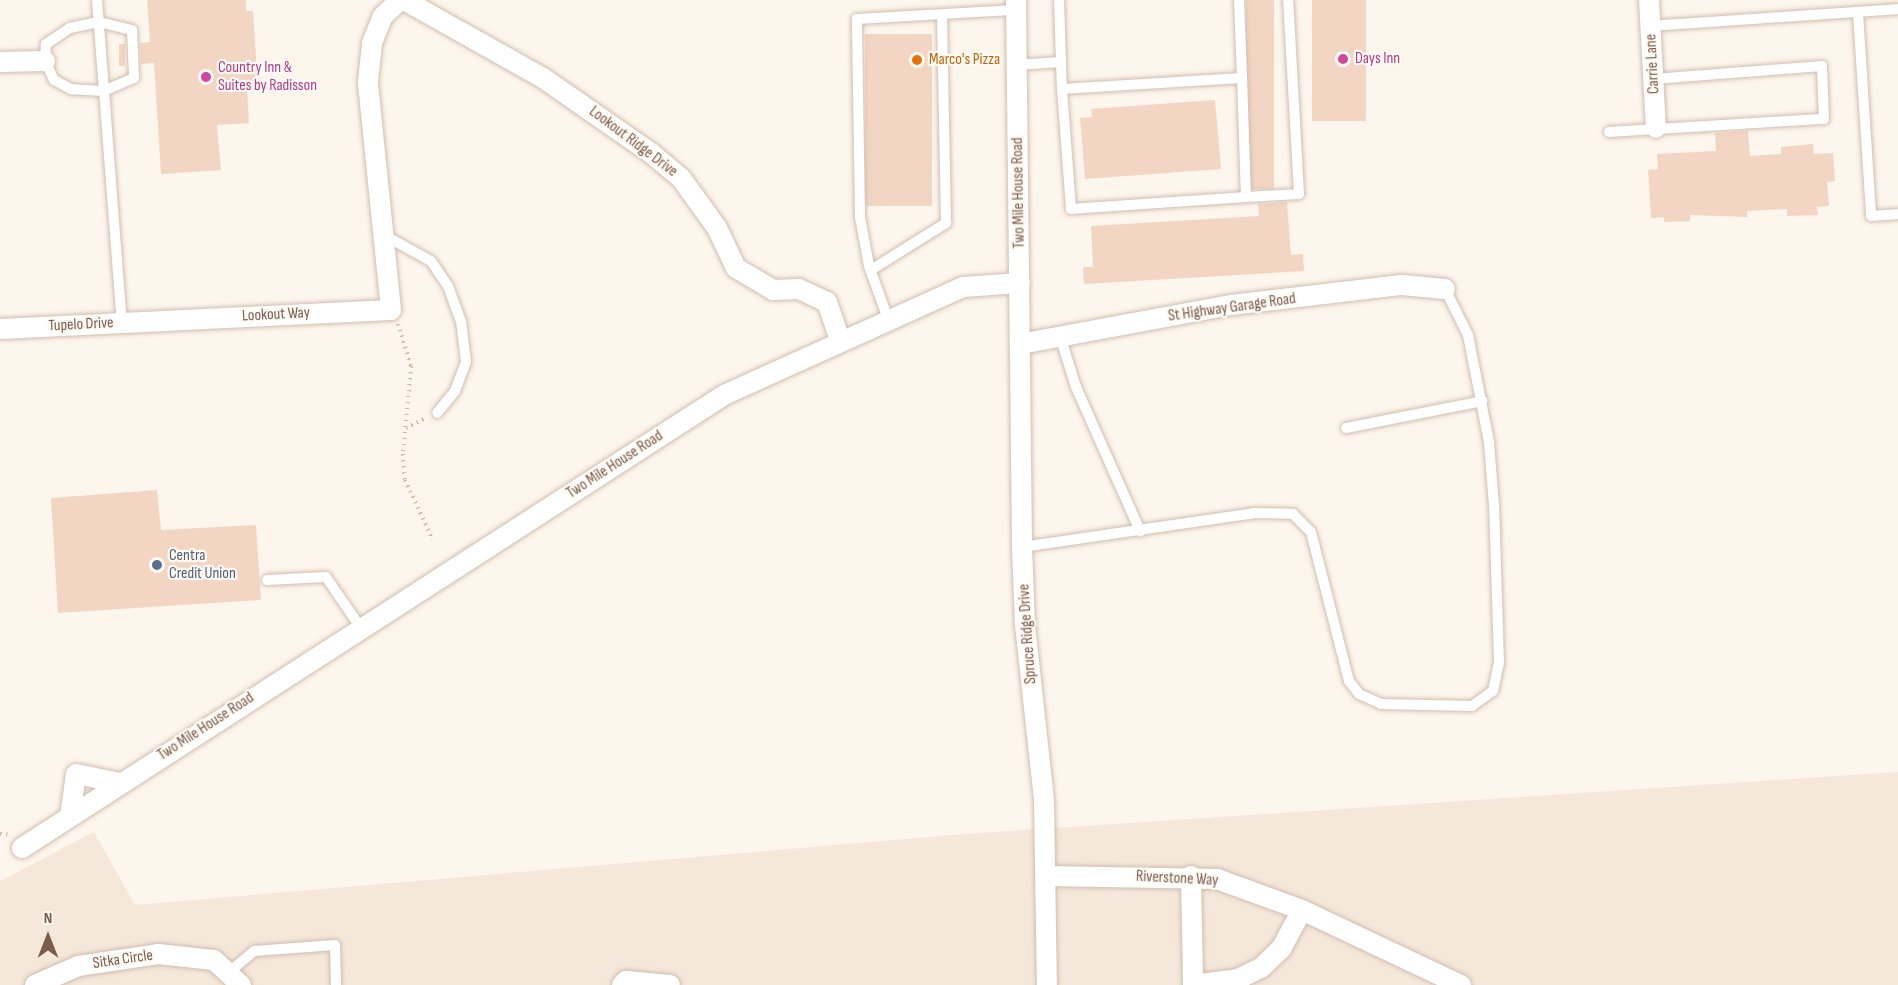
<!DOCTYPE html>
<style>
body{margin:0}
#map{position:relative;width:1898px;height:985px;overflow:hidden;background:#fdf6ec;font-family:"Sofia Sans Condensed",sans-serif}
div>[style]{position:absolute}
.residential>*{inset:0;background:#f5e8da}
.building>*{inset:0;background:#f3d5c3;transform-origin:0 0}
.path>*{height:4px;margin-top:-2px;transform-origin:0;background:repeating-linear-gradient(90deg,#d9b8a5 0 1.5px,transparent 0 6px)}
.roads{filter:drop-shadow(0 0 2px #d1beb0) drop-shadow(0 0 2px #d1beb0)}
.service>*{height:10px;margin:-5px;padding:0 5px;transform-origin:5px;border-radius:5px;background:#fff}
.minor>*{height:20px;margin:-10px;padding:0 10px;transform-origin:10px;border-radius:10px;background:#fff}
.dots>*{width:16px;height:16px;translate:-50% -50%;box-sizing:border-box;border:3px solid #fffaf3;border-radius:50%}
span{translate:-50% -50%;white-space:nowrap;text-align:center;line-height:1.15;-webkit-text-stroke:4.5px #fffaf3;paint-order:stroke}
.hotel-label{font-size:16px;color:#b23c85}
.left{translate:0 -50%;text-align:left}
.food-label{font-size:16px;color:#c56008}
.street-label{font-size:16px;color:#7a5c4d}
.service-label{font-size:16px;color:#4e5e75}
.north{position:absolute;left:18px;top:907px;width:60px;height:60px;-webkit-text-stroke:4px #fffaf3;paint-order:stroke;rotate:0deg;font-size:16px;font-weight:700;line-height:24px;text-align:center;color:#7a5c4d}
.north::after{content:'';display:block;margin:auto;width:21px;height:27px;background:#7a5c4d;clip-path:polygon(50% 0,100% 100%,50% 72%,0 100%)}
</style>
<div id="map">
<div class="residential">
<i style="clip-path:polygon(1898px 772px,1898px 985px,0 985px,0 881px,94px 832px,135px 905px,964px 834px)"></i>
</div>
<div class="building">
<i style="clip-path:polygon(147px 0,246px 0,246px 11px,253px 11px,258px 88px,247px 89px,249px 123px,217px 125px,221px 170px,161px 174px,154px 63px,141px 64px,140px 43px,150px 42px)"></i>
<i style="left:1246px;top:0;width:28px;height:189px"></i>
<i style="left:1312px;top:0;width:54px;height:121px"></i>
<i style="left:865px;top:34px;width:67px;height:172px"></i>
<i style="left:119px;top:44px;width:6px;height:22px"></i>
<i style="clip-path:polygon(1215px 100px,1221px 169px,1085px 179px,1080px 118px,1092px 117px,1091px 109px)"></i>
<i style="clip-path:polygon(1748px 131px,1750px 156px,1781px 154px,1781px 147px,1813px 144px,1814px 154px,1833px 153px,1835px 181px,1827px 182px,1829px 206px,1817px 207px,1818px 215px,1787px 216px,1787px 209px,1747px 211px,1747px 217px,1690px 215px,1690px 221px,1664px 222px,1664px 217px,1651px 218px,1648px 170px,1658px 169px,1657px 154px,1716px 151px,1715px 133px)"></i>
<i style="clip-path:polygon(1287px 202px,1291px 255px,1303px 254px,1304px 271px,1084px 284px,1083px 267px,1093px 267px,1091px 226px,1259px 216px,1258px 204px)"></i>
<i style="clip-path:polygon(157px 490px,161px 530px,256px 525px,261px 600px,58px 613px,51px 498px)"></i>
</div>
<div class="path">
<i style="left:398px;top:324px;width:44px;rotate:72.8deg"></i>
<i style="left:411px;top:366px;width:88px;rotate:95.2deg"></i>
<i style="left:403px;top:454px;width:26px;rotate:86deg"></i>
<i style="left:405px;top:480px;width:66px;rotate:65deg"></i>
<i style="left:406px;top:428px;width:22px;rotate:-27deg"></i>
<i style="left:0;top:834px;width:11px;rotate:5deg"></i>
</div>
<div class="roads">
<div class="service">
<i style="left:97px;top:0;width:324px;rotate:85.6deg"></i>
<i style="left:1858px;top:13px;width:203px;rotate:86.3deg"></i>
<i style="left:1871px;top:216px;width:27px;rotate:-4deg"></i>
<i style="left:99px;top:22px;width:34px;rotate:14deg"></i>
<i style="left:132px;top:30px;width:48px;rotate:87.6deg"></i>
<i style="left:134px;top:78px;width:33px;rotate:157deg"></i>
<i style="left:104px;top:91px;width:33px;rotate:-177deg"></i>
<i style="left:71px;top:89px;width:19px;rotate:-152deg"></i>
<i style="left:54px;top:80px;width:21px;rotate:-115deg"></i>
<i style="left:45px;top:61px;width:17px;rotate:-87deg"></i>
<i style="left:46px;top:44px;width:29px;rotate:-34deg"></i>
<i style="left:70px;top:28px;width:30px;rotate:-12deg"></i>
<i style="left:1651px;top:26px;width:248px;rotate:-3.9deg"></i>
<i style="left:1061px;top:62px;width:27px;rotate:88deg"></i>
<i style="left:1062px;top:89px;width:180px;rotate:-3.5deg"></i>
<i style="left:1242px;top:78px;width:78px;rotate:-92.2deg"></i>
<i style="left:1016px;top:65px;width:45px;rotate:-3.8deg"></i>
<i style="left:1061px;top:62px;width:62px;rotate:-91.8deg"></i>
<i style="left:1062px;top:89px;width:120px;rotate:85.7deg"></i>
<i style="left:1071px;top:209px;width:175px;rotate:-3.9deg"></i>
<i style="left:1246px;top:197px;width:119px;rotate:-91.9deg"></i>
<i style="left:1609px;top:132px;width:215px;rotate:-3.5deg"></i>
<i style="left:1824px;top:119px;width:53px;rotate:-92.2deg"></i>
<i style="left:1822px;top:66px;width:169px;rotate:175.6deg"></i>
<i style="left:1246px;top:197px;width:53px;rotate:-3.2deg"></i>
<i style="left:1299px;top:194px;width:194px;rotate:-93.2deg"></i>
<i style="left:382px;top:234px;width:56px;rotate:28.9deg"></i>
<i style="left:431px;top:261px;width:30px;rotate:56deg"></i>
<i style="left:448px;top:286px;width:37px;rotate:70deg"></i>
<i style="left:461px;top:321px;width:41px;rotate:83deg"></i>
<i style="left:466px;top:362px;width:31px;rotate:111deg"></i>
<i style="left:455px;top:391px;width:28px;rotate:129deg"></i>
<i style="left:871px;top:270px;width:89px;rotate:-32.1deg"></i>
<i style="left:946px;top:223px;width:208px;rotate:-91.1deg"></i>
<i style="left:888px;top:319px;width:56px;rotate:-109.7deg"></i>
<i style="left:869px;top:266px;width:50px;rotate:-100.4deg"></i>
<i style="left:860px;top:217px;width:198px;rotate:-90.9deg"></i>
<i style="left:857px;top:19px;width:158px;rotate:-3.3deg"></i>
<i style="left:1060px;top:336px;width:53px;rotate:72.6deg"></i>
<i style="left:1076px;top:387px;width:158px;rotate:66deg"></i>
<i style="left:1346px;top:428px;width:139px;rotate:-11.2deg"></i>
<i style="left:1022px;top:547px;width:234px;rotate:-8.3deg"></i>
<i style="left:1254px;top:513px;width:39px;rotate:1deg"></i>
<i style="left:1293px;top:514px;width:25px;rotate:45deg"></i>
<i style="left:1311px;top:532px;width:154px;rotate:75.7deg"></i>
<i style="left:1349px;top:681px;width:16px;rotate:52deg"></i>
<i style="left:1359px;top:694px;width:24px;rotate:24deg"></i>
<i style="left:1381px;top:704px;width:91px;rotate:1.3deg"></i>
<i style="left:1472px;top:706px;width:26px;rotate:-36deg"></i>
<i style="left:1493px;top:691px;width:30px;rotate:-78deg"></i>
<i style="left:1499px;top:662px;width:156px;rotate:-91.8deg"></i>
<i style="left:1494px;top:506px;width:64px;rotate:-94.5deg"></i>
<i style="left:1489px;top:442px;width:109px;rotate:-101.1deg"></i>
<i style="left:1468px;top:335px;width:51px;rotate:-116.6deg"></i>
<i style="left:267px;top:580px;width:59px;rotate:-2.9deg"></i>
<i style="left:326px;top:577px;width:62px;rotate:55.5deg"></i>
<i style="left:228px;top:973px;width:34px;rotate:-40deg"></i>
<i style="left:254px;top:951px;width:81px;rotate:-4.2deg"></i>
<i style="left:335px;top:945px;width:40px;rotate:88.6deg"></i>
</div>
<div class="minor">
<i style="left:404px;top:0;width:159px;rotate:29.3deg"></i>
<i style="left:543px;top:78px;width:131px;rotate:34.8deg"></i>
<i style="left:651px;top:153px;width:39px;rotate:40deg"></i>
<i style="left:681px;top:178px;width:62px;rotate:54.2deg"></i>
<i style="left:717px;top:228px;width:44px;rotate:64.6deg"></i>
<i style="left:736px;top:268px;width:43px;rotate:30.7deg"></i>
<i style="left:773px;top:290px;width:26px;rotate:-2deg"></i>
<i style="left:799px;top:289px;width:31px;rotate:25deg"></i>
<i style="left:827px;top:302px;width:40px;rotate:71.1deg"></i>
<i style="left:1016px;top:0;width:547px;rotate:89.37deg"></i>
<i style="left:1022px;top:547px;width:78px;rotate:87.8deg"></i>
<i style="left:1025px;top:625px;width:177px;rotate:83.8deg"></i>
<i style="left:1044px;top:801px;width:184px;rotate:89.1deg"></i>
<i style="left:1649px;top:0;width:128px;rotate:86.9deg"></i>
<i style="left:0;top:62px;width:45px;rotate:-1.3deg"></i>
<i style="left:0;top:329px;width:391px;rotate:-2.8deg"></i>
<i style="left:391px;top:310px;width:229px;rotate:-95.8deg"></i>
<i style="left:368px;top:82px;width:39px;rotate:-84deg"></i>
<i style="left:372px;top:43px;width:29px;rotate:-68deg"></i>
<i style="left:383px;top:16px;width:23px;rotate:-43deg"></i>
<i style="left:1020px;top:344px;width:215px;rotate:-10.5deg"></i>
<i style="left:1231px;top:305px;width:172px;rotate:-6.7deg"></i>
<i style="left:1402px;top:285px;width:43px;rotate:5.3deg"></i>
<i style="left:70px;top:816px;width:42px;rotate:-81.9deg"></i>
<i style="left:76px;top:774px;width:45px;rotate:11.6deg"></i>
<i style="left:22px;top:848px;width:835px;rotate:-32.83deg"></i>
<i style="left:724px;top:395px;width:262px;rotate:-24.3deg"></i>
<i style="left:963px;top:287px;width:57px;rotate:-4deg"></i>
<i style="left:1047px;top:876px;width:170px;rotate:1deg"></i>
<i style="left:1217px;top:879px;width:90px;rotate:20deg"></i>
<i style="left:1302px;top:910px;width:176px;rotate:25.3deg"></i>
<i style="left:1191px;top:876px;width:109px;rotate:88.9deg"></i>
<i style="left:35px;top:985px;width:47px;rotate:-23.8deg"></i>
<i style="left:78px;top:966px;width:81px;rotate:-8.5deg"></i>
<i style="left:158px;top:954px;width:56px;rotate:6.1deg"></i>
<i style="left:214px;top:960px;width:37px;rotate:43deg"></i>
<i style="left:622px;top:985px;width:6px;rotate:-45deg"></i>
<i style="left:626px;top:981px;width:44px;rotate:5.2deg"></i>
<i style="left:1193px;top:985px;width:45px;rotate:-7.6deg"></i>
<i style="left:1238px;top:979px;width:25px;rotate:-26deg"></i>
<i style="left:1261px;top:968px;width:28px;rotate:-44deg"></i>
<i style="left:1281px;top:949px;width:44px;rotate:-61.7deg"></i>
</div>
</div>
<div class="dots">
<i style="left:1343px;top:59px;background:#d1479c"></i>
<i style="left:917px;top:60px;background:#e8710a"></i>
<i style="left:206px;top:77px;background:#d1479c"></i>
<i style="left:157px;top:565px;background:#5c6f8a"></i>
</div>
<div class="hotel-label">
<span class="left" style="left:1355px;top:59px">Days Inn</span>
<span class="left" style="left:218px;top:77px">Country Inn &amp;<br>Suites by Radisson</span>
</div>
<div class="food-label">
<span class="left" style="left:929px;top:60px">Marco's Pizza</span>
</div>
<div class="street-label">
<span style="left:1653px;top:64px;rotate:-93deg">Carrie Lane</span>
<span style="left:633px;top:142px;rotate:37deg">Lookout Ridge Drive</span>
<span style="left:1019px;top:193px;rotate:-91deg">Two Mile House Road</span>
<span style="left:1232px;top:308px;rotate:-8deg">St Highway Garage Road</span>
<span style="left:276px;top:315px;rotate:-3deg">Lookout Way</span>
<span style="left:81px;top:325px;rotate:-3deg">Tupelo Drive</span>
<span style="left:615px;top:465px;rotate:-33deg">Two Mile House Road</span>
<span style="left:1028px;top:634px;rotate:-94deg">Spruce Ridge Drive</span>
<span style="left:206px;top:727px;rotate:-33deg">Two Mile House Road</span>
<span style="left:1177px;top:879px;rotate:3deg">Riverstone Way</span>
<span style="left:123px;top:960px;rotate:-8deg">Sitka Circle</span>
</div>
<div class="service-label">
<span class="left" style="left:169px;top:565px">Centra<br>Credit Union</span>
</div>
<div class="north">N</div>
</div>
